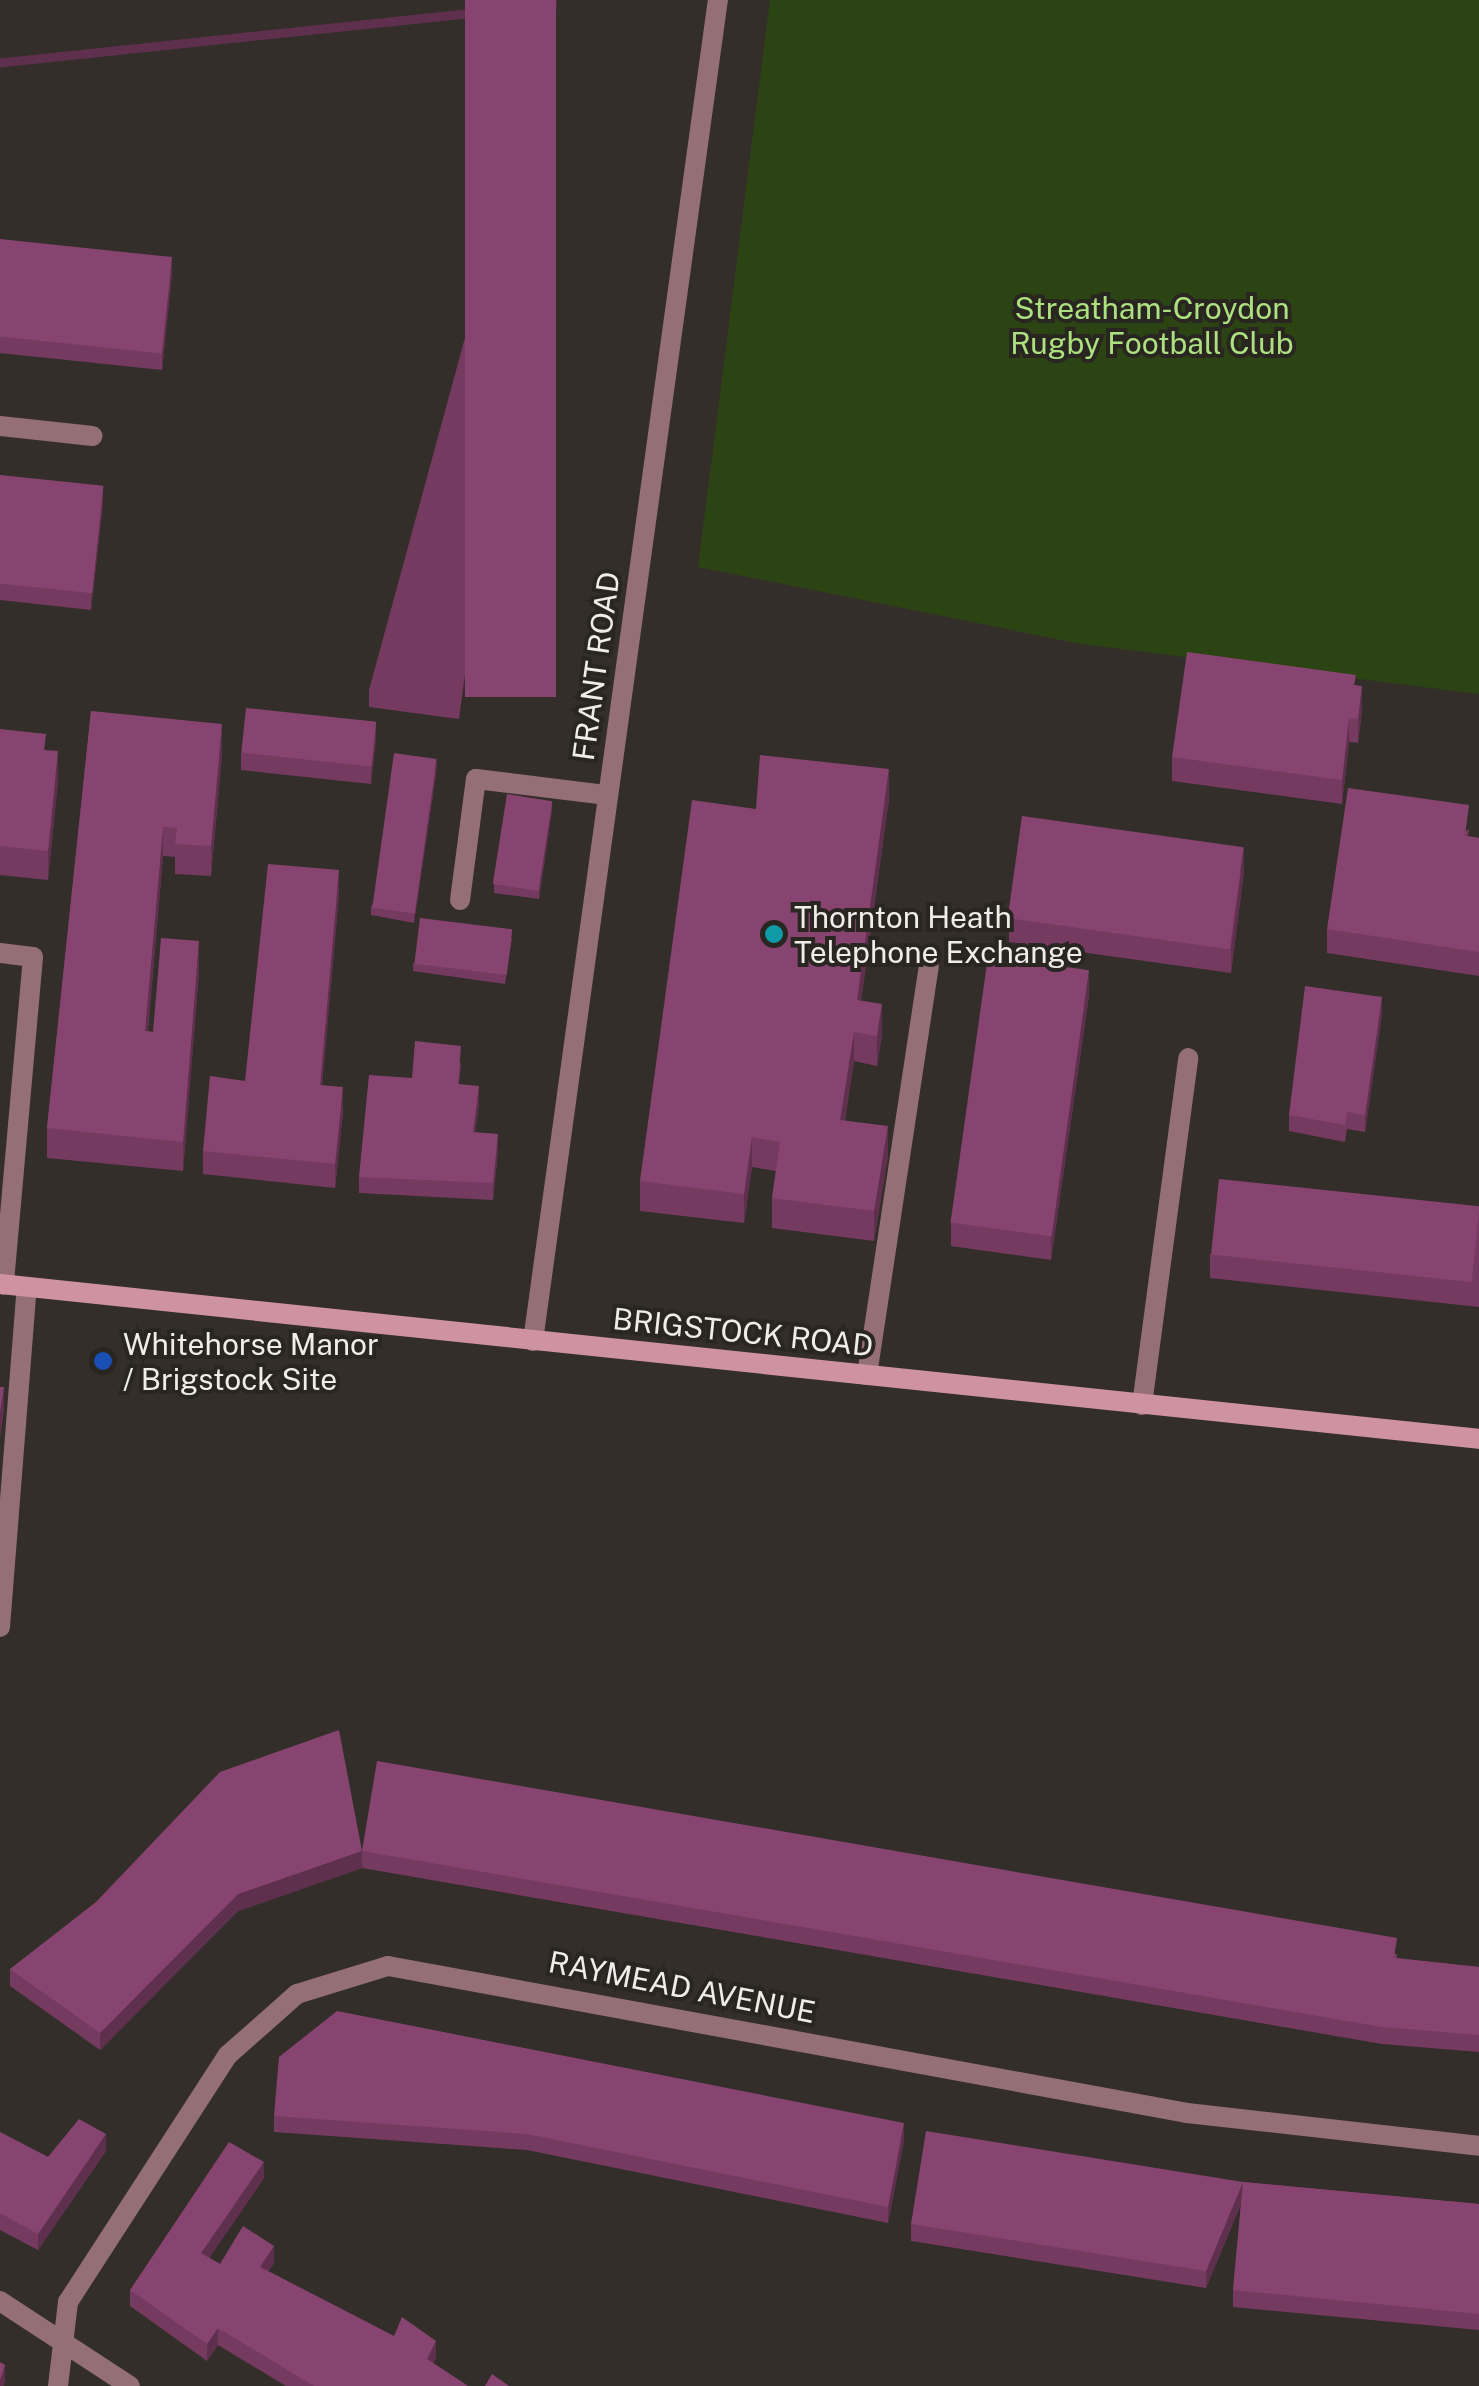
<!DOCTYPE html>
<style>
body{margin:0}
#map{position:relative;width:1479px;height:2386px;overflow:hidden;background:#332e2a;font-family:"Public Sans",sans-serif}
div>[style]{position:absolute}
.green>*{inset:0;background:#2c4414}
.lane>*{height:20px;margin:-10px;padding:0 10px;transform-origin:10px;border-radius:10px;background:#956f76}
.street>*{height:20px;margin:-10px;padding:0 10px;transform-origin:10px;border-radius:10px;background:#956f76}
.secondary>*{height:20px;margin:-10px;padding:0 10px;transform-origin:10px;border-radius:10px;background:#ce939e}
.wall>*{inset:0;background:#753a60}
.shaded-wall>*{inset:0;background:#5f304e;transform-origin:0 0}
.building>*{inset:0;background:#884470;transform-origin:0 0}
.dots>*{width:28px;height:28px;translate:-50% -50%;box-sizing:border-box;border:5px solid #292520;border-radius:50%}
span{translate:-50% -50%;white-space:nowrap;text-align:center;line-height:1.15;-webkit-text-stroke:8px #292520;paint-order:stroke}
.park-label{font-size:30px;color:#ade180}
.street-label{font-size:30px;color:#efece9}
.poi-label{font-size:30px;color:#efece9}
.left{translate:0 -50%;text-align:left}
</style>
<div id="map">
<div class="green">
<i style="clip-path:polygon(770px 0,1479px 0,1479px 694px,1081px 644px,698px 567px)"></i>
</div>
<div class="lane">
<i style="left:460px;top:900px;width:122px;rotate:-82.5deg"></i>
<i style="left:476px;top:779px;width:132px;rotate:7deg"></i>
<i style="left:0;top:953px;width:33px;rotate:7deg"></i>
<i style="left:33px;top:957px;width:329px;rotate:95.1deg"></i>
<i style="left:867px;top:1375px;width:413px;rotate:-81.4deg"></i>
<i style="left:1142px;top:1405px;width:350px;rotate:-82.4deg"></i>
<i style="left:0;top:1627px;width:341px;rotate:-85.5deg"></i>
</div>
<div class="street">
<i style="left:0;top:426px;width:93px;rotate:6.2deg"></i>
<i style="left:533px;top:1341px;width:1354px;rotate:-82.15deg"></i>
<i style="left:0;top:2301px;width:155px;rotate:33.2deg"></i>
<i style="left:58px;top:2386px;width:85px;rotate:-83.2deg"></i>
<i style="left:68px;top:2302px;width:294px;rotate:-57.1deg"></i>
<i style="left:228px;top:2055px;width:92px;rotate:-41.5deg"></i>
<i style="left:297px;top:1994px;width:95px;rotate:-17.1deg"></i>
<i style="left:388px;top:1966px;width:812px;rotate:10.42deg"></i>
<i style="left:1187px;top:2113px;width:294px;rotate:6.4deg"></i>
</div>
<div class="secondary">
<i style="left:0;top:1284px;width:1487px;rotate:5.98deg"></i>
</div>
<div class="wall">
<i style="clip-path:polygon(557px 0,459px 719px,369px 707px,369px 690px)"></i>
<i style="clip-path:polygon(0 239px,172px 273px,162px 370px,0 353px)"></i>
<i style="clip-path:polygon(0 475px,103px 503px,91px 610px,0 600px)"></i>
<i style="clip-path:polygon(1356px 685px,1362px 710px,1358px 743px,1349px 742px,1342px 804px,1172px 781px,1172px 757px)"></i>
<i style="clip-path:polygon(91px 711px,222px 754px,211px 876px,175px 874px,175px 857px,163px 856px,148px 1031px,153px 1032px,199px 971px,183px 1171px,47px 1158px,47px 1128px)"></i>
<i style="clip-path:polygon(0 729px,46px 750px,58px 781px,48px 880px,0 875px)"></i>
<i style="clip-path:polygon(376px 738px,371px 784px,241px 770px,241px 753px)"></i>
<i style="clip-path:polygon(437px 767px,414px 923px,371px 915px,371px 907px)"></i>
<i style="clip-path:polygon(889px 799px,861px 1001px,882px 1034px,877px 1066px,854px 1061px,845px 1120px,888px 1156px,874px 1241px,772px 1228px,772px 1198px,776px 1171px,752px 1167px,744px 1223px,640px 1211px,640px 1181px,756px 809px)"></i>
<i style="clip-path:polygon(552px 810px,539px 899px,494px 893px,494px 884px)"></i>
<i style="clip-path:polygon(1469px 829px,1468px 836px,1479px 838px,1479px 976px,1327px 953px,1327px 929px)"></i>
<i style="clip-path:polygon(1244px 871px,1231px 973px,1009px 942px,1009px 918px)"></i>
<i style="clip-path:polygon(339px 894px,322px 1085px,343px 1111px,335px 1188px,203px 1174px,203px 1151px,245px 1081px)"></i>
<i style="clip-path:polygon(512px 938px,505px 984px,413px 971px,413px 963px)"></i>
<i style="clip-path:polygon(1089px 995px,1051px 1260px,951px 1246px,951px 1222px)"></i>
<i style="clip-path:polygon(1382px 1014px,1365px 1132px,1347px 1129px,1345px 1142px,1289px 1131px,1289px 1115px)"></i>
<i style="clip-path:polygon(461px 1063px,459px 1084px,479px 1103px,475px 1132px,498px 1150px,493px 1200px,359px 1193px,359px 1177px,412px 1078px)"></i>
<i style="clip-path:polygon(1479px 1208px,1479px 1307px,1210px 1278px,1210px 1254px)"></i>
<i style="clip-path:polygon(362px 1851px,1397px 1954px,1397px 1958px,1479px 1967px,1479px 2052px,1382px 2044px,362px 1868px,238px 1911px,100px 2050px,10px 1986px,10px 1969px)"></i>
<i style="clip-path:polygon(274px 2116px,904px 2140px,888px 2223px,527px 2150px,274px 2132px)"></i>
<i style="clip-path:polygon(0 2132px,48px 2157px,106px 2151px,38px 2250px,0 2230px)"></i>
<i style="clip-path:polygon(264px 2178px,209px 2258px,220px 2264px,274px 2263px,268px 2271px,436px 2358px,433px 2363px,468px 2386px,286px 2386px,218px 2345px,207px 2361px,130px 2306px,130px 2290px)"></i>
<i style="clip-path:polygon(1243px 2182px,1479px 2204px,1479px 2330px,1233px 2307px,1233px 2290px,1241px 2204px,1206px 2288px,911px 2241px,911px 2224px)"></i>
</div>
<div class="shaded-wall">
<i style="left:556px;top:0;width:9px;height:709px;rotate:84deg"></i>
<i style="clip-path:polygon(172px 257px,172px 273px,162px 370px,162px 353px)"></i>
<i style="clip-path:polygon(103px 486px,103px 503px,91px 610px,91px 593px)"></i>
<i style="clip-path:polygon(1362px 686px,1362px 710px,1358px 743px,1358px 719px)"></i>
<i style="clip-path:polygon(1349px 718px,1349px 742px,1342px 804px,1342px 780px)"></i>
<i style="clip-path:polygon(376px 722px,376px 738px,371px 784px,371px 767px)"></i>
<i style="clip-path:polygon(222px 724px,222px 754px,211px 876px,211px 846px)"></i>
<i style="clip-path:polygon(58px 751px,58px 781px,48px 880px,48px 851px)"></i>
<i style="clip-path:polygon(437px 759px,437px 767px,414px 923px,414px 914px)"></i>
<i style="clip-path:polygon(889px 769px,889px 799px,857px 1030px,857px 1000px)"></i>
<i style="clip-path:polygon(552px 801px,552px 810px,539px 899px,539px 890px)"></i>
<i style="clip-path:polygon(163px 827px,163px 856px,145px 1060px,145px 1031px)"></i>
<i style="clip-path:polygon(1244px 847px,1244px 871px,1231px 973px,1231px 949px)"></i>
<i style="clip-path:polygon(339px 870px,339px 894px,320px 1109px,320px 1085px)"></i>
<i style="clip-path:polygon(199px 941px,199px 971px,183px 1171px,183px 1142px)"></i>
<i style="clip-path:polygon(1089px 971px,1089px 995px,1051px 1260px,1051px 1237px)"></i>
<i style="clip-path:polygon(1382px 997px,1382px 1014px,1365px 1132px,1365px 1115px)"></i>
<i style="clip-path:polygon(882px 1004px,882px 1034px,877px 1066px,877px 1036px)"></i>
<i style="clip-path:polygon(854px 1032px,854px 1061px,840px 1149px,840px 1120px)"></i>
<i style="clip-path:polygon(479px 1086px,479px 1103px,473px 1148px,473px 1132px)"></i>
<i style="clip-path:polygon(343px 1087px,343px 1111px,335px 1188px,335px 1164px)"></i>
<i style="clip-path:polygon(888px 1126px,888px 1156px,874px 1241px,874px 1211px)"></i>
<i style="clip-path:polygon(498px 1134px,498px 1150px,493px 1200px,493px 1183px)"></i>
<i style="clip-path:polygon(752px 1137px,752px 1167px,744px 1223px,744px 1194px)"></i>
<i style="clip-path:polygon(4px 1387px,4px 1411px,0 1438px,0 1414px)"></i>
<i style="clip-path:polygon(362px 1851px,362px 1868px,238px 1911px,100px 2050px,100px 2033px,238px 1894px)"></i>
<i style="clip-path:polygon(904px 2123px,904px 2140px,888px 2223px,888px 2207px)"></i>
<i style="clip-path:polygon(106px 2134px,106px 2151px,38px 2250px,38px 2234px)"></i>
<i style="clip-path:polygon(264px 2162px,264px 2178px,201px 2270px,201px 2253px)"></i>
<i style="clip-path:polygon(1243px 2182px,1243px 2199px,1206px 2288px,1206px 2271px)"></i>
<i style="clip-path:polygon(274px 2246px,274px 2263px,260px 2284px,260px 2267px)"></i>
<i style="clip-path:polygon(218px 2328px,218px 2345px,207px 2361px,207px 2344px)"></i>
<i style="clip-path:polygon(436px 2341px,436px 2358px,427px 2376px,427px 2359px)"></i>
<i style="clip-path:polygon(5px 2365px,5px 2382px,4px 2386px,0 2386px,0 2381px)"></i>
</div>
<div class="building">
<i style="left:465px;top:0;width:91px;height:697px"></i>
<i style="left:0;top:239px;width:173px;height:97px;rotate:6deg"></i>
<i style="left:0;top:475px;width:104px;height:108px;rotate:6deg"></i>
<i style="clip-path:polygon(1187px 652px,1356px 675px,1354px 685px,1362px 686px,1358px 719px,1349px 718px,1342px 780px,1172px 757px)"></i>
<i style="left:246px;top:708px;width:131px;height:45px;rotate:6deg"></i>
<i style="clip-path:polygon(91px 711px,222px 724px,211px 846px,175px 844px,177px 828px,163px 827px,145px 1031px,153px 1032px,161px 938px,199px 941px,183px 1142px,47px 1128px)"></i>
<i style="clip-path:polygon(0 729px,46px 734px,44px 750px,58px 751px,48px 851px,0 846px)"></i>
<i style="left:394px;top:753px;width:43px;height:156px;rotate:8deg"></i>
<i style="clip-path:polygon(760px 755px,889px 769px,857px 1000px,882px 1004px,877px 1036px,854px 1032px,840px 1120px,888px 1126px,874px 1211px,772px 1198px,780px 1142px,752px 1137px,744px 1194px,640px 1181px,692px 800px,756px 809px)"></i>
<i style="clip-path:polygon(1348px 788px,1469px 805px,1465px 836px,1479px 838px,1479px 952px,1327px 929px)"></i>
<i style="left:507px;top:794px;width:46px;height:91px;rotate:9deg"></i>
<i style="left:1022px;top:816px;width:224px;height:103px;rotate:8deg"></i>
<i style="clip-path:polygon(268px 864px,339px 870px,320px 1085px,343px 1087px,335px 1164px,203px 1151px,210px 1076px,245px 1081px)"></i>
<i style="left:420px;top:918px;width:93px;height:46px;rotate:7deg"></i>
<i style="left:988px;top:956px;width:102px;height:269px;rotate:8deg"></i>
<i style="clip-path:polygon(1305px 986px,1382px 997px,1365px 1115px,1347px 1112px,1345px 1125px,1289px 1115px)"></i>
<i style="clip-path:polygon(415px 1041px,461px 1046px,458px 1084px,479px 1086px,473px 1132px,498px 1134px,493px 1183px,359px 1177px,369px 1075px,412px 1078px)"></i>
<i style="left:1219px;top:1179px;width:262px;height:76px;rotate:6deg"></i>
<i style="clip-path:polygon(0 1387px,4px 1387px,0 1414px)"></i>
<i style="clip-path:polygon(339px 1730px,362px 1851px,238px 1894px,100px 2033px,10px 1969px,96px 1902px,220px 1772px)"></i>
<i style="clip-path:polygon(377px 1761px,1397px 1938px,1394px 1958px,1479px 1967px,1479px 2035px,1382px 2027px,362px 1851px)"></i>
<i style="clip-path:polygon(337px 2011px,904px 2123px,888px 2207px,527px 2134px,274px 2116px,279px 2057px)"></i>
<i style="clip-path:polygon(79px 2119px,106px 2134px,38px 2234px,0 2213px,0 2132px,48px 2157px)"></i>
<i style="clip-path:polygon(926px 2131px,1243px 2182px,1479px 2204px,1479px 2314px,1233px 2290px,1243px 2182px,1206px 2271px,911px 2224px)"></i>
<i style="clip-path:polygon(229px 2142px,264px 2162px,201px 2253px,220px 2264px,243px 2226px,274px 2246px,260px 2267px,394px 2336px,402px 2317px,436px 2341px,427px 2359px,468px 2386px,314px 2386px,218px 2328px,207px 2344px,130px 2290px)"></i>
<i style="clip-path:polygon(0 2362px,5px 2365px,0 2381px)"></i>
<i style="clip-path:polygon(492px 2374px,509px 2386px,485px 2386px)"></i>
</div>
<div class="dots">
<i style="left:774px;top:934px;background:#0f9aa8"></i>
<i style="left:103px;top:1361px;background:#1a4fb4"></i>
</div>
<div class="park-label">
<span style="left:1152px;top:325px">Streatham-Croydon<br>Rugby Football Club</span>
</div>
<div class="street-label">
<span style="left:596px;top:666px;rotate:-82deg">FRANT ROAD</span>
<span style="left:743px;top:1332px;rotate:6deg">BRIGSTOCK ROAD</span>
<span style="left:682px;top:1987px;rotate:11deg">RAYMEAD AVENUE</span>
</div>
<div class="poi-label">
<span class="left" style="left:794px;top:934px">Thornton Heath<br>Telephone Exchange</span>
<span class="left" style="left:123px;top:1361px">Whitehorse Manor<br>/ Brigstock Site</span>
</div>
</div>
